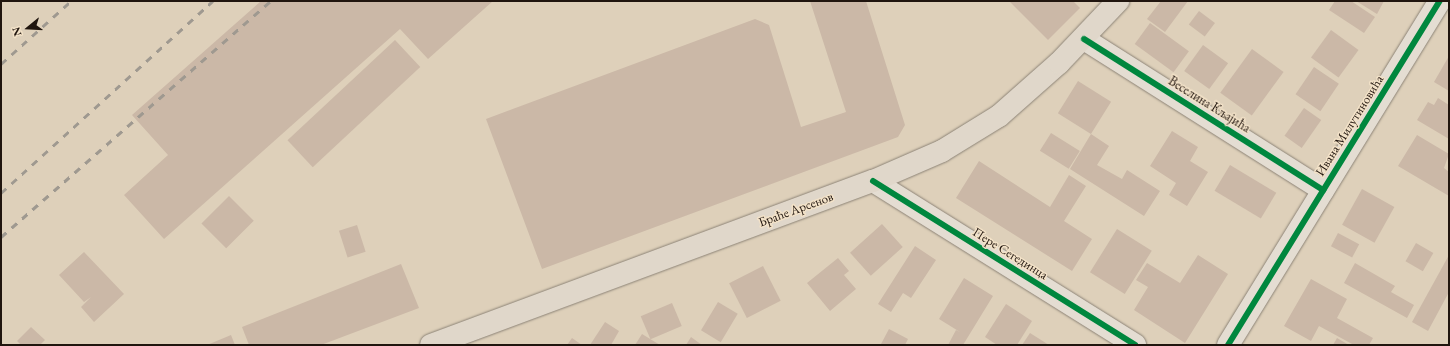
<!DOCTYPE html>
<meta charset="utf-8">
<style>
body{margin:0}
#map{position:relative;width:1450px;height:346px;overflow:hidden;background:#ded0ba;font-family:"EB Garamond",serif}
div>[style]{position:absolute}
.building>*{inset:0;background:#cbb8a7;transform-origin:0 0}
.roads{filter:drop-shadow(0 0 1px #8c8376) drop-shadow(0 0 1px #8c8376)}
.minor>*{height:22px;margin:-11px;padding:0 11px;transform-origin:11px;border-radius:11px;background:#e4ddd2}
.major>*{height:22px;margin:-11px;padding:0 11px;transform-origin:11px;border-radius:11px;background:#e0d7ca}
.rail>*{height:3px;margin-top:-1.5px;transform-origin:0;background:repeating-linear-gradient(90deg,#9f9990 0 7px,transparent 0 14px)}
.cycleway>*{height:6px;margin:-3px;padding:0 3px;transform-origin:3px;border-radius:3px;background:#00873e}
span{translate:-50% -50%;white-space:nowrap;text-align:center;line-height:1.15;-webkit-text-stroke:3px #f3e2c8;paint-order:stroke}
.street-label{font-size:13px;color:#20150e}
.frame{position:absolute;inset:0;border:2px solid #20150e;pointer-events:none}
.north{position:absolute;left:8px;top:8px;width:40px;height:40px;-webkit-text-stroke:3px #f3e2c8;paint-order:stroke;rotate:252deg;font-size:11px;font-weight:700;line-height:16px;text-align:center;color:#20150e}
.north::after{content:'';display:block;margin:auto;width:14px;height:18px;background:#20150e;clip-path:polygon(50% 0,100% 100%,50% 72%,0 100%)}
</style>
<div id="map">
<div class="building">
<i style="clip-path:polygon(261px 1px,493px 1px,428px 59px,400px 29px,164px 239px,124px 195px,168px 155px,132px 115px)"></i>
<i style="clip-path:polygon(810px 1px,866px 1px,905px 125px,898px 137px,542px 269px,486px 119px,755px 19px,769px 25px,801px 127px,846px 112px)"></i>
<i style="clip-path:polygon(1009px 1px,1073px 1px,1080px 8px,1048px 40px)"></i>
<i style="clip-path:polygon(1161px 1px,1188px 1px,1165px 32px,1147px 19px)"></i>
<i style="clip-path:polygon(1335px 1px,1351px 1px,1375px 17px,1364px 33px,1329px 10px)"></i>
<i style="clip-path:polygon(1356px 1px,1384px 1px,1377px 14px)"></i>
<i style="left:1199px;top:11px;width:20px;height:17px;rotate:37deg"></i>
<i style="left:1150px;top:23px;width:48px;height:26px;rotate:36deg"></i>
<i style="left:1331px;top:30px;width:34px;height:34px;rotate:36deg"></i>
<i style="left:395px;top:40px;width:37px;height:147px;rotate:47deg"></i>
<i style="left:1203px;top:45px;width:31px;height:32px;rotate:36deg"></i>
<i style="left:1252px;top:49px;width:39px;height:54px;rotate:36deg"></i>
<i style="clip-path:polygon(1449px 56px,1449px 91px,1434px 82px)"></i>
<i style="left:1314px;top:67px;width:30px;height:33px;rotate:34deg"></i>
<i style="left:1078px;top:81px;width:39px;height:38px;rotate:32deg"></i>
<i style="clip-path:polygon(1438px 98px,1449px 105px,1449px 139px,1417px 120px,1428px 102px,1434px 105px)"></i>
<i style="left:1304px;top:108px;width:21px;height:34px;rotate:35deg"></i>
<i style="clip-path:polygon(1172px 131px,1198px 147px,1190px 161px,1208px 172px,1187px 206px,1169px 195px,1176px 183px,1150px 166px)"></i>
<i style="left:1051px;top:133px;width:34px;height:21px;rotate:32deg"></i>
<i style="clip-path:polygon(1091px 134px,1109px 146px,1097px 165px,1122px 179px,1127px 170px,1160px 191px,1144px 216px,1070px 169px)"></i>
<i style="clip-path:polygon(1417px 135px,1449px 154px,1444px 168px,1449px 172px,1449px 196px,1398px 166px)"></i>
<i style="clip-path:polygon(979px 161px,1050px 207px,1069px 175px,1086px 186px,1064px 221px,1092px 239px,1072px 271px,956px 198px)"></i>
<i style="left:1230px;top:165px;width:54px;height:30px;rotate:31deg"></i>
<i style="left:1362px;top:189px;width:37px;height:41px;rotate:29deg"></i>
<i style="left:229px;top:196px;width:35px;height:39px;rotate:45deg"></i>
<i style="left:882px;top:224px;width:31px;height:43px;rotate:48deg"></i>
<i style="left:357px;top:225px;width:28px;height:19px;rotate:72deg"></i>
<i style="left:1117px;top:229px;width:41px;height:51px;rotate:32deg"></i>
<i style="left:1338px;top:233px;width:24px;height:15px;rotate:28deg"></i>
<i style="left:1416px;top:243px;width:20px;height:21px;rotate:30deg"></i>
<i style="clip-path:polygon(915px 246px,936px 260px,911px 298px,903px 293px,891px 312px,878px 304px)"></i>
<i style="clip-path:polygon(84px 252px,124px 294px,94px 322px,81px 307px,91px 297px,84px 302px,59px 275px)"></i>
<i style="clip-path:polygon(1198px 255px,1228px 274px,1185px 343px,1134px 310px,1148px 287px,1136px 280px,1147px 263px,1180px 283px)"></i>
<i style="clip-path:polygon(1449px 255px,1449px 292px,1428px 331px,1412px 322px)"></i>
<i style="clip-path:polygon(838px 258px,849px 271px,844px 275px,856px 289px,830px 311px,807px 283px)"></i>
<i style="clip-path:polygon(1355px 263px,1395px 286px,1391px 292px,1414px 305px,1407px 318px,1344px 283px)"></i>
<i style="clip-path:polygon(401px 264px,419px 308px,321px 345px,249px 345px,242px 327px)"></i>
<i style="left:763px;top:266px;width:39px;height:38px;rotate:63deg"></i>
<i style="clip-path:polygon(964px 278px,993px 296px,963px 345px,948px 345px,956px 330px,960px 332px,939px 319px)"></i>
<i style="clip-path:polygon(1311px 279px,1347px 299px,1337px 318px,1373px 338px,1369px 345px,1354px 345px,1319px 326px,1311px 341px,1284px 326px)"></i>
<i style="left:718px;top:302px;width:23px;height:33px;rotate:31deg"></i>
<i style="left:672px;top:303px;width:25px;height:34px;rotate:67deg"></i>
<i style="clip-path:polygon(1006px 304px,1032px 321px,1017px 345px,997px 345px,985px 337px)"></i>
<i style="clip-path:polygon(605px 322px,619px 331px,611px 345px,590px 345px)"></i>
<i style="clip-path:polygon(31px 327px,45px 340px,40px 345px,21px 345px,17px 341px)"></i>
<i style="clip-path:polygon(889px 329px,908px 339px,905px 345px,881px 344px)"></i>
<i style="clip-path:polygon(1030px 333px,1049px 345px,1022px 345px)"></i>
<i style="clip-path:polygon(642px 334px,660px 345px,635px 345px)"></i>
<i style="clip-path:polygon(231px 335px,235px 345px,207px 345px)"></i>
<i style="clip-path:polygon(691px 337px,702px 345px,686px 345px)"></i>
<i style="clip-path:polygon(572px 338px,582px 345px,567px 345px)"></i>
<i style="clip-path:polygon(1337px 338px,1349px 345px,1333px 345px)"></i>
</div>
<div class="roads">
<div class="minor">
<i style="left:1084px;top:39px;width:283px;rotate:32.3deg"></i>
<i style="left:873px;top:181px;width:309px;rotate:32deg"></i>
<i style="left:1228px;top:345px;width:404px;rotate:-58.4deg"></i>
</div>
<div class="major">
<i style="left:431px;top:345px;width:471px;rotate:-20.4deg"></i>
<i style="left:873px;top:181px;width:75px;rotate:-23.5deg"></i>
<i style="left:942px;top:151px;width:67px;rotate:-31.6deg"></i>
<i style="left:999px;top:116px;width:80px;rotate:-41.5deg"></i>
<i style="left:1059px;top:63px;width:86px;rotate:-46.4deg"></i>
</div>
</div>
<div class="rail">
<i style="left:1px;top:64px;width:94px;rotate:-42deg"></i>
<i style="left:1px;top:193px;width:286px;rotate:-42.2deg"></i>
<i style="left:1px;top:237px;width:359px;rotate:-41.2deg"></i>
</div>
<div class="cycleway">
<i style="left:1084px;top:39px;width:283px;rotate:32.3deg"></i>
<i style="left:873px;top:181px;width:309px;rotate:32deg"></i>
<i style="left:1228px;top:345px;width:404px;rotate:-58.4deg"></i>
</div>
<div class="street-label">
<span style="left:1209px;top:105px;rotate:32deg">Веселина Кљајића</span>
<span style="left:1350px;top:126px;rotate:-58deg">Ивана Милутиновића</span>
<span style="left:796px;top:210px;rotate:-20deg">Браће Арсенов</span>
<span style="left:1010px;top:254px;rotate:32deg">Пере Сегединца</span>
</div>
<div class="frame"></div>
<div class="north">N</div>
</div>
